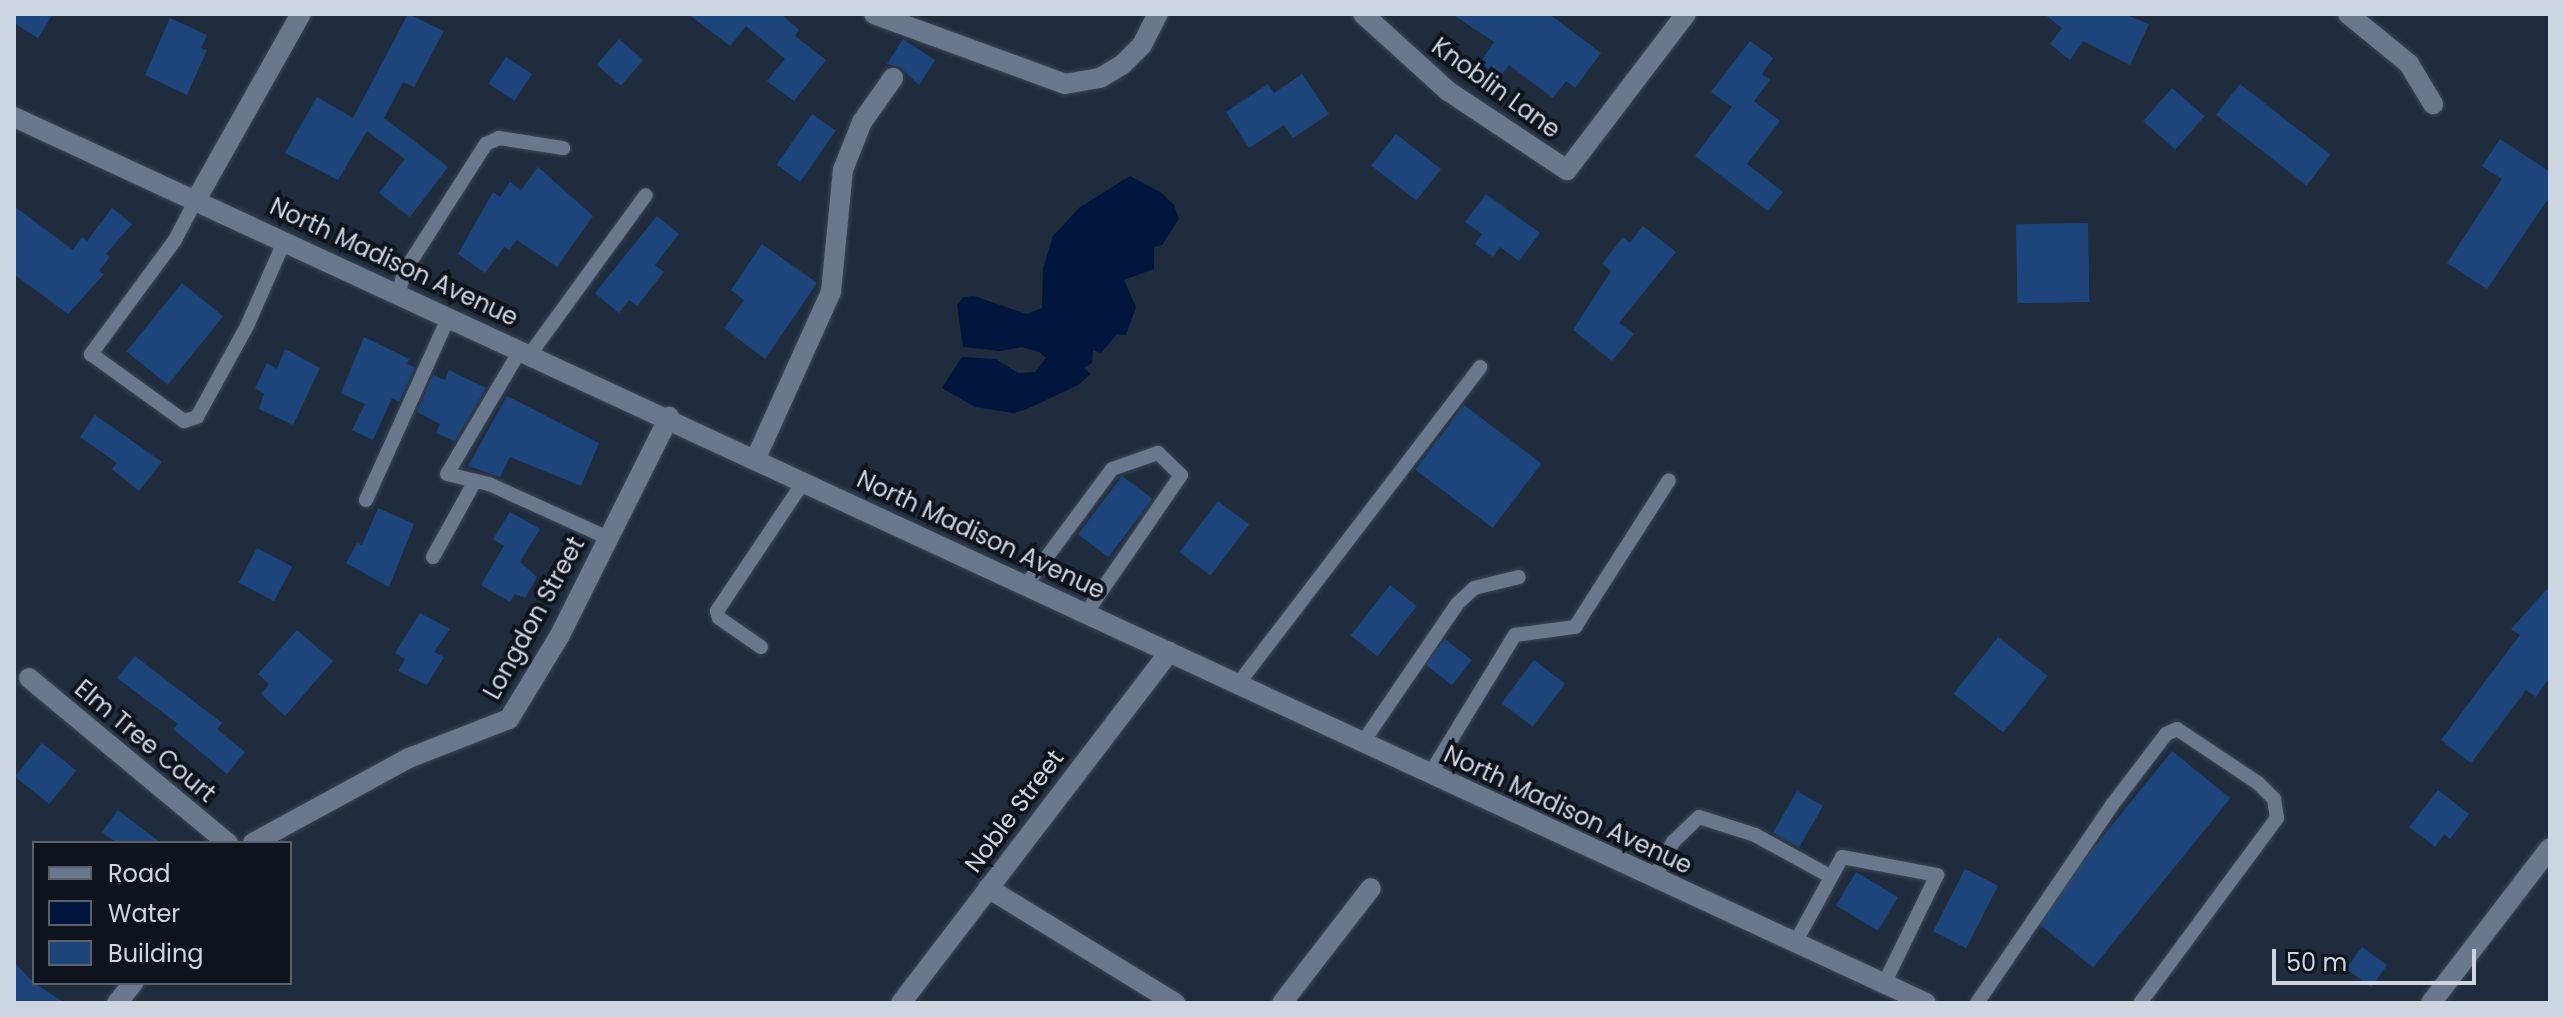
<!DOCTYPE html>
<style>
body{margin:0}
#map{position:relative;width:2564px;height:1017px;overflow:hidden;background:#1f2c3e;font-family:Poppins,sans-serif}
div>[style]{position:absolute}
.water>*{inset:0;background:#00163d}
.building>*{inset:0;background:#1d457c;transform-origin:0 0}
.roads{filter:drop-shadow(0 0 2px #3b4655) drop-shadow(0 0 2px #3b4655)}
.lane>*{height:14px;margin:-7px;padding:0 7px;transform-origin:7px;border-radius:7px;background:#69788d}
.street>*{height:20px;margin:-10px;padding:0 10px;transform-origin:10px;border-radius:10px;background:#69788d}
.secondary>*{height:20px;margin:-10px;padding:0 10px;transform-origin:10px;border-radius:10px;background:#69788d}
span{translate:-50% -50%;white-space:nowrap;text-align:center;line-height:1.15;-webkit-text-stroke:8px #0e141c;paint-order:stroke}
.street-label{font-size:24px;color:#cdd5e1}
.frame{position:absolute;inset:0;border:16px solid #cdd5e1;pointer-events:none}
.legend{position:absolute;left:32px;top:841px;width:260px;height:144px;box-sizing:border-box;background:#0e141c;border:2px solid #5a616b;margin:0;padding:10px 14px;list-style:none;font-size:24px;color:#cdd5e1}
.legend li{display:flex;align-items:center;gap:16px;height:40px}
.legend b{width:40px;border:2px solid #5a616b}
.scale{position:absolute;left:2272px;top:949px;width:204px;height:36px;box-sizing:border-box;border:4px solid #cdd5e1;border-top:0;padding-left:10px;font-size:24px;line-height:28px;white-space:nowrap;color:#cdd5e1;-webkit-text-stroke:6px #0e141c;paint-order:stroke}
</style>
<div id="map">
<div class="water">
<i style="clip-path:polygon(1130px 176px,1162px 193px,1174px 205px,1179px 219px,1162px 245px,1154px 247px,1154px 269px,1124px 280px,1136px 307px,1126px 335px,1117px 334px,1101px 353px,1093px 350px,1092px 363px,1084px 368px,1091px 374px,1078px 385px,1027px 409px,1014px 413px,975px 407px,942px 388px,962px 357px,996px 359px,1018px 373px,1035px 372px,1046px 358px,1039px 352px,1022px 347px,1000px 351px,963px 347px,957px 305px,964px 297px,974px 296px,1027px 314px,1042px 308px,1043px 269px,1053px 236px,1080px 207px)"></i>
</div>
<div class="building">
<i style="clip-path:polygon(14px 14px,53px 14px,38px 38px,14px 23px)"></i>
<i style="clip-path:polygon(408px 14px,444px 31px,414px 87px,403px 82px,384px 118px,448px 167px,410px 217px,379px 193px,405px 159px,367px 131px,338px 180px,285px 153px,317px 97px,353px 118px)"></i>
<i style="clip-path:polygon(688px 14px,781px 14px,799px 30px,795px 36px,826px 60px,794px 101px,767px 81px,785px 59px,746px 26px,730px 46px)"></i>
<i style="clip-path:polygon(1452px 14px,1549px 14px,1601px 53px,1575px 88px,1566px 81px,1553px 98px,1509px 65px,1500px 77px,1480px 63px,1494px 42px)"></i>
<i style="clip-path:polygon(2044px 14px,2124px 14px,2149px 24px,2130px 65px,2083px 41px,2070px 60px,2050px 44px,2062px 28px)"></i>
<i style="clip-path:polygon(170px 18px,207px 35px,201px 48px,207px 50px,187px 95px,145px 75px)"></i>
<i style="left:619px;top:39px;width:32px;height:34px;rotate:41deg"></i>
<i style="clip-path:polygon(903px 39px,935px 60px,919px 85px,900px 67px,887px 64px)"></i>
<i style="clip-path:polygon(1750px 41px,1773px 58px,1762px 74px,1770px 80px,1754px 101px,1780px 121px,1747px 164px,1783px 192px,1768px 211px,1695px 156px,1732px 107px,1711px 92px)"></i>
<i style="left:506px;top:57px;width:31px;height:32px;rotate:33deg"></i>
<i style="clip-path:polygon(1302px 74px,1329px 114px,1293px 138px,1284px 125px,1249px 148px,1226px 112px,1268px 84px,1274px 93px)"></i>
<i style="left:2240px;top:84px;width:115px;height:39px;rotate:38deg"></i>
<i style="left:2172px;top:88px;width:43px;height:44px;rotate:41deg"></i>
<i style="left:812px;top:114px;width:29px;height:62px;rotate:35deg"></i>
<i style="left:1396px;top:134px;width:57px;height:40px;rotate:38deg"></i>
<i style="clip-path:polygon(2500px 139px,2550px 172px,2550px 196px,2487px 289px,2447px 263px,2502px 179px,2482px 166px)"></i>
<i style="clip-path:polygon(538px 167px,593px 216px,557px 267px,517px 240px,509px 250px,504px 247px,485px 273px,458px 254px,493px 192px,500px 197px,510px 182px,521px 190px)"></i>
<i style="clip-path:polygon(1486px 194px,1540px 233px,1519px 261px,1500px 247px,1493px 257px,1475px 244px,1482px 234px,1465px 222px)"></i>
<i style="clip-path:polygon(14px 206px,73px 250px,82px 237px,87px 241px,112px 208px,132px 224px,106px 254px,110px 257px,99px 271px,104px 274px,68px 314px,14px 274px)"></i>
<i style="clip-path:polygon(657px 216px,679px 234px,655px 265px,664px 272px,637px 306px,629px 300px,619px 313px,595px 293px)"></i>
<i style="left:2088px;top:223px;width:79px;height:72px;rotate:89deg"></i>
<i style="clip-path:polygon(1643px 226px,1676px 252px,1619px 323px,1634px 334px,1612px 361px,1573px 330px,1611px 271px,1602px 264px,1623px 237px,1630px 243px)"></i>
<i style="clip-path:polygon(762px 244px,817px 283px,765px 359px,724px 328px,744px 300px,731px 290px)"></i>
<i style="left:182px;top:283px;width:53px;height:88px;rotate:39deg"></i>
<i style="clip-path:polygon(364px 337px,409px 359px,407px 364px,415px 367px,399px 402px,392px 398px,373px 440px,352px 430px,365px 404px,341px 393px)"></i>
<i style="clip-path:polygon(285px 349px,320px 368px,293px 425px,259px 409px,264px 394px,255px 388px,267px 363px,277px 369px)"></i>
<i style="clip-path:polygon(449px 370px,486px 388px,455px 441px,436px 433px,440px 424px,417px 412px,433px 375px,445px 380px)"></i>
<i style="clip-path:polygon(507px 396px,599px 443px,581px 486px,510px 457px,500px 477px,468px 466px)"></i>
<i style="left:1464px;top:405px;width:97px;height:81px;rotate:37deg"></i>
<i style="clip-path:polygon(95px 415px,162px 462px,139px 491px,112px 469px,117px 463px,80px 437px)"></i>
<i style="left:1122px;top:476px;width:38px;height:73px;rotate:37deg"></i>
<i style="left:1218px;top:501px;width:39px;height:64px;rotate:37deg"></i>
<i style="clip-path:polygon(378px 508px,414px 524px,389px 587px,346px 563px,357px 543px,362px 545px)"></i>
<i style="clip-path:polygon(510px 512px,540px 529px,520px 562px,537px 577px,525px 598px,515px 594px,510px 602px,481px 585px,504px 546px,493px 539px)"></i>
<i style="left:257px;top:548px;width:40px;height:39px;rotate:28deg"></i>
<i style="left:1390px;top:585px;width:34px;height:64px;rotate:38deg"></i>
<i style="clip-path:polygon(2550px 586px,2550px 677px,2536px 697px,2526px 690px,2471px 763px,2441px 740px,2520px 635px,2511px 629px)"></i>
<i style="clip-path:polygon(420px 613px,450px 629px,434px 652px,444px 657px,427px 685px,398px 671px,405px 659px,395px 653px)"></i>
<i style="clip-path:polygon(297px 630px,333px 661px,285px 716px,261px 694px,269px 684px,258px 674px)"></i>
<i style="left:1998px;top:637px;width:63px;height:72px;rotate:38deg"></i>
<i style="left:1445px;top:639px;width:34px;height:32px;rotate:38deg"></i>
<i style="clip-path:polygon(135px 656px,222px 723px,217px 729px,245px 752px,227px 774px,173px 729px,178px 724px,117px 678px)"></i>
<i style="left:1534px;top:660px;width:39px;height:54px;rotate:37deg"></i>
<i style="left:42px;top:743px;width:44px;height:43px;rotate:39deg"></i>
<i style="left:2172px;top:751px;width:75px;height:218px;rotate:39deg"></i>
<i style="clip-path:polygon(2438px 790px,2469px 814px,2450px 839px,2444px 834px,2435px 847px,2409px 827px)"></i>
<i style="left:1797px;top:791px;width:30px;height:48px;rotate:30deg"></i>
<i style="clip-path:polygon(118px 810px,161px 843px,117px 843px,102px 832px)"></i>
<i style="left:1965px;top:869px;width:37px;height:70px;rotate:27deg"></i>
<i style="left:1856px;top:872px;width:49px;height:39px;rotate:31deg"></i>
<i style="left:2362px;top:947px;width:31px;height:27px;rotate:36deg"></i>
<i style="clip-path:polygon(14px 962px,34px 983px,65px 1003px,14px 1003px)"></i>
</div>
<div class="roads">
<div class="lane">
<i style="left:196px;top:200px;width:45px;rotate:117.7deg"></i>
<i style="left:175px;top:240px;width:142px;rotate:126.4deg"></i>
<i style="left:91px;top:354px;width:115px;rotate:35.8deg"></i>
<i style="left:184px;top:421px;width:14px;rotate:-17deg"></i>
<i style="left:197px;top:417px;width:104px;rotate:-61.2deg"></i>
<i style="left:247px;top:326px;width:94px;rotate:-66.2deg"></i>
<i style="left:399px;top:293px;width:22px;rotate:-77deg"></i>
<i style="left:404px;top:272px;width:152px;rotate:-57.4deg"></i>
<i style="left:486px;top:144px;width:14px;rotate:-25deg"></i>
<i style="left:499px;top:138px;width:65px;rotate:8.9deg"></i>
<i style="left:521px;top:349px;width:145px;rotate:120.6deg"></i>
<i style="left:447px;top:474px;width:43px;rotate:13.4deg"></i>
<i style="left:489px;top:484px;width:131px;rotate:24.4deg"></i>
<i style="left:531px;top:353px;width:195px;rotate:-54deg"></i>
<i style="left:366px;top:500px;width:202px;rotate:-65.7deg"></i>
<i style="left:433px;top:557px;width:87px;rotate:-61.1deg"></i>
<i style="left:1026px;top:585px;width:144px;rotate:-53.4deg"></i>
<i style="left:1112px;top:469px;width:49px;rotate:-19.2deg"></i>
<i style="left:1158px;top:453px;width:32px;rotate:44deg"></i>
<i style="left:1181px;top:475px;width:168px;rotate:124.5deg"></i>
<i style="left:761px;top:647px;width:51px;rotate:-145.4deg"></i>
<i style="left:719px;top:618px;width:7px;rotate:-106deg"></i>
<i style="left:717px;top:611px;width:156px;rotate:-56.2deg"></i>
<i style="left:1238px;top:684px;width:399px;rotate:-52.6deg"></i>
<i style="left:1363px;top:742px;width:167px;rotate:-55.7deg"></i>
<i style="left:1457px;top:604px;width:23px;rotate:-43deg"></i>
<i style="left:1474px;top:588px;width:46px;rotate:-13.7deg"></i>
<i style="left:1430px;top:774px;width:163px;rotate:-58.6deg"></i>
<i style="left:1515px;top:635px;width:61px;rotate:-7.6deg"></i>
<i style="left:1575px;top:627px;width:174px;rotate:-57.4deg"></i>
<i style="left:1654px;top:878px;width:41px;rotate:-62.2deg"></i>
<i style="left:1673px;top:842px;width:36px;rotate:-44deg"></i>
<i style="left:1699px;top:817px;width:59px;rotate:17.8deg"></i>
<i style="left:1755px;top:835px;width:85px;rotate:28.7deg"></i>
<i style="left:1795px;top:943px;width:98px;rotate:-61.3deg"></i>
<i style="left:1842px;top:857px;width:97px;rotate:10.7deg"></i>
<i style="left:1937px;top:875px;width:121px;rotate:115.9deg"></i>
<i style="left:1977px;top:1003px;width:240px;rotate:-55.7deg"></i>
<i style="left:2112px;top:805px;width:89px;rotate:-52.7deg"></i>
<i style="left:2166px;top:734px;width:12px;rotate:-24deg"></i>
<i style="left:2177px;top:729px;width:97px;rotate:33.7deg"></i>
<i style="left:2258px;top:783px;width:23px;rotate:45deg"></i>
<i style="left:2274px;top:799px;width:19px;rotate:81deg"></i>
<i style="left:2277px;top:818px;width:230px;rotate:126.5deg"></i>
</div>
<div class="street">
<i style="left:874px;top:14px;width:203px;rotate:20.1deg"></i>
<i style="left:1065px;top:84px;width:36px;rotate:-10deg"></i>
<i style="left:1100px;top:78px;width:26px;rotate:-31deg"></i>
<i style="left:1122px;top:65px;width:28px;rotate:-45deg"></i>
<i style="left:1142px;top:45px;width:35px;rotate:-63deg"></i>
<i style="left:1363px;top:14px;width:115px;rotate:42.2deg"></i>
<i style="left:1448px;top:91px;width:143px;rotate:33.6deg"></i>
<i style="left:1567px;top:170px;width:196px;rotate:-52.7deg"></i>
<i style="left:2348px;top:14px;width:79px;rotate:39.3deg"></i>
<i style="left:2409px;top:64px;width:47px;rotate:59deg"></i>
<i style="left:196px;top:200px;width:214px;rotate:-60.6deg"></i>
<i style="left:756px;top:458px;width:182px;rotate:-65.7deg"></i>
<i style="left:831px;top:292px;width:123px;rotate:-84.4deg"></i>
<i style="left:843px;top:170px;width:52px;rotate:-68.4deg"></i>
<i style="left:862px;top:122px;width:54px;rotate:-54.8deg"></i>
<i style="left:29px;top:678px;width:259px;rotate:39.7deg"></i>
<i style="left:988px;top:888px;width:220px;rotate:31.6deg"></i>
<i style="left:901px;top:1003px;width:442px;rotate:-52.6deg"></i>
<i style="left:1282px;top:1003px;width:145px;rotate:-52.3deg"></i>
<i style="left:2431px;top:1003px;width:195px;rotate:-52.5deg"></i>
</div>
<div class="secondary">
<i style="left:14px;top:117px;width:2107px;rotate:24.86deg"></i>
<i style="left:253px;top:843px;width:178px;rotate:-28.6deg"></i>
<i style="left:409px;top:758px;width:107px;rotate:-21.3deg"></i>
<i style="left:509px;top:719px;width:98px;rotate:-58.7deg"></i>
<i style="left:560px;top:635px;width:244px;rotate:-63.4deg"></i>
<i style="left:117px;top:1003px;width:26px;rotate:-51deg"></i>
</div>
</div>
<div class="street-label">
<span style="left:1496px;top:88px;rotate:36deg">Knoblin Lane</span>
<span style="left:394px;top:262px;rotate:25deg">North Madison Avenue</span>
<span style="left:981px;top:535px;rotate:25deg">North Madison Avenue</span>
<span style="left:534px;top:618px;rotate:-61deg">Longdon Street</span>
<span style="left:145px;top:741px;rotate:40deg">Elm Tree Court</span>
<span style="left:1568px;top:810px;rotate:25deg">North Madison Avenue</span>
<span style="left:1014px;top:811px;rotate:-53deg">Noble Street</span>
</div>
<div class="frame"></div>
<ul class="legend">
<li><b style="height:10px;background:#69788d"></b>Road</li>
<li><b style="height:22px;background:#00163d"></b>Water</li>
<li><b style="height:22px;background:#1d457c"></b>Building</li>
</ul>
<div class="scale">50 m</div>
</div>
